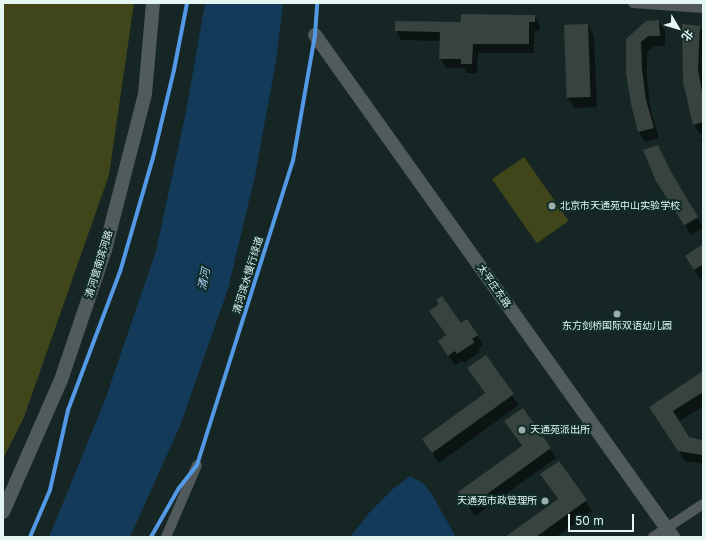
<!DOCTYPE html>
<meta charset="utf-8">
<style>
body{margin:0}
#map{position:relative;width:706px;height:540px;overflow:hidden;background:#162624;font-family:Inter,"Noto Sans SC",sans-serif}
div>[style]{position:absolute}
.green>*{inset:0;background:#40461a;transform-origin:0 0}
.water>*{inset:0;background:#133a59}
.shadow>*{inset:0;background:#0007;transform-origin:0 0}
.building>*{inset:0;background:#38433f;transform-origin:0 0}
.street>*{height:10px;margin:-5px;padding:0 5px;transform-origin:5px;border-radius:5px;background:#52595a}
.secondary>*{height:14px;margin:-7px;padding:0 7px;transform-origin:7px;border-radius:7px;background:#525b5b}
.cycleway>*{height:4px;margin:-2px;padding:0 2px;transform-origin:2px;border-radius:2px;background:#5399e6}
.dots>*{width:11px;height:11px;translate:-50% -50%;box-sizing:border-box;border:2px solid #102c28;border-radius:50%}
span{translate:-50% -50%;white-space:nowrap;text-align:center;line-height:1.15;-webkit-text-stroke:4px #102c28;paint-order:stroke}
.poi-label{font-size:10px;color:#e5f5f1}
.left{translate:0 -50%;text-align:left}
.right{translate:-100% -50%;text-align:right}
.street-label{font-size:10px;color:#e5f5f1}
.water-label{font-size:11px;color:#b2d6f9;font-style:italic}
.frame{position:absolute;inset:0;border:4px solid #e5f5f1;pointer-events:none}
.north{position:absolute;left:658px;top:8px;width:40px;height:40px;-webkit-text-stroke:3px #102c28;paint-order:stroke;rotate:128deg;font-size:11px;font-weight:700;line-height:16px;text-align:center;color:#e5f5f1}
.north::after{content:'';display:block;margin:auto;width:14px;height:18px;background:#e5f5f1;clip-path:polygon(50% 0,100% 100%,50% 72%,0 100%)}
.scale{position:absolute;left:568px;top:514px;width:66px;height:18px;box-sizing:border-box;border:2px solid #e5f5f1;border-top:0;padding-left:5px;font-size:12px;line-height:14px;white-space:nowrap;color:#e5f5f1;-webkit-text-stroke:3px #102c28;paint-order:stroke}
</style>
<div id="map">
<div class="green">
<i style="clip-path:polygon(3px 3px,134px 3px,109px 175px,24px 417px,3px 459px)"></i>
<i style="left:524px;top:157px;width:78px;height:39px;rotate:55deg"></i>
</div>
<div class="water">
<i style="clip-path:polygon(205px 3px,283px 3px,276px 61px,255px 176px,228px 289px,180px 426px,130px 537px,49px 537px,105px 400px,156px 251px,187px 107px)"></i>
<i style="clip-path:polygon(410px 476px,423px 483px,431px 493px,456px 537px,350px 537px,369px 513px,394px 488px)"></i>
</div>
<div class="shadow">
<i style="clip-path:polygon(534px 16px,540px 25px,539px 31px,534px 31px,534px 53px,478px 53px,477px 73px,467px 73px,464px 68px,446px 68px,440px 58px,441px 41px,401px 40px,396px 31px)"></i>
<i style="clip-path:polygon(659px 21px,665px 31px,665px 46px,654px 46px,647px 53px,647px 80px,651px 112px,659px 138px,645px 142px,639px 132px,627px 40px)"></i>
<i style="clip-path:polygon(588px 25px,594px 36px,597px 107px,574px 108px,568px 98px)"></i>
<i style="clip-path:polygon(699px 26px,703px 33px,703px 134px,700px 135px,694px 125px,684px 82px)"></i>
<i style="clip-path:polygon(703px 138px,703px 145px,700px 139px)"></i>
<i style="left:697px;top:218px;width:11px;height:14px;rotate:56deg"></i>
<i style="clip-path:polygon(703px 246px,703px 278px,701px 280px,692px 266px)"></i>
<i style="clip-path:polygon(430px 311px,461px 325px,477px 335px,483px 345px,478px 349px,480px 352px,464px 363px,462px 361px,455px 365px,445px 351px,446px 336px)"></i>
<i style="clip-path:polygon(486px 356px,519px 405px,439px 463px,423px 439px,485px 394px,468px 368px)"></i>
<i style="clip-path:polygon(703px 373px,703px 406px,678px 422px,689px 438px,703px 439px,703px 464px,685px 461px,656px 417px)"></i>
<i style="clip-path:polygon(505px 422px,550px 448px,556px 458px,475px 516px,460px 492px,522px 447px)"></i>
<i style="clip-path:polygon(558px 462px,592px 511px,556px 537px,507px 537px,558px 500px,541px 474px)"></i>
</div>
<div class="building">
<i style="clip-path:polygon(461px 14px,535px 15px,535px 22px,529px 22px,529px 44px,473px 44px,472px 64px,461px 64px,461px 59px,439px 59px,440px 32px,395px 31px,395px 21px,461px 22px)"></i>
<i style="clip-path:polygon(659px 20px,660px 36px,648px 36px,641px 42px,642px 69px,646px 100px,654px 128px,638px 132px,631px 104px,626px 73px,626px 39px,646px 21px)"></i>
<i style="left:588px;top:24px;width:73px;height:24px;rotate:88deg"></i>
<i style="clip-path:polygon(682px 24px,700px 26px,698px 70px,703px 97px,703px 122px,693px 125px,683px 82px)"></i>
<i style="clip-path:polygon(658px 145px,671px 172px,698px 217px,684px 225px,656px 181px,643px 150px)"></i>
<i style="clip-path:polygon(703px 244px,703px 264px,694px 270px,685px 256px)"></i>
<i style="clip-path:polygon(442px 296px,461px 323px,467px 319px,478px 335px,472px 339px,475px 342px,457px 354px,455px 351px,448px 356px,438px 341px,446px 335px,429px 311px,439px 304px,436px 300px)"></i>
<i style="clip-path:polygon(486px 355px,514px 394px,432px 453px,422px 439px,485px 393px,467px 368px)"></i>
<i style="clip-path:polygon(703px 371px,703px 392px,673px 411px,689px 437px,703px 440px,703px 455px,678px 451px,649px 407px)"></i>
<i style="clip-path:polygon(523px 408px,551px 448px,469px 507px,458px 492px,522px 446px,504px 421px)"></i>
<i style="clip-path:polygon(559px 461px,587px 500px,536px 537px,505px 537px,558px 499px,540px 474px)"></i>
</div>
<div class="street">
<i style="left:633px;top:3px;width:70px;rotate:4.1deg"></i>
<i style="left:166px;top:537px;width:78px;rotate:-66.7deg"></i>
<i style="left:653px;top:537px;width:60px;rotate:-33.4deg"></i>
</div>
<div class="secondary">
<i style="left:315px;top:35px;width:617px;rotate:54.51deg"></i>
<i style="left:3px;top:512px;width:144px;rotate:-66.3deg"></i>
<i style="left:61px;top:380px;width:137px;rotate:-71.3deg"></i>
<i style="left:105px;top:250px;width:161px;rotate:-75.6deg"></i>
<i style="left:145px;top:94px;width:91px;rotate:-85deg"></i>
</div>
<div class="cycleway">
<i style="left:30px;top:537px;width:51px;rotate:-66.9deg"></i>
<i style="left:50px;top:490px;width:82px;rotate:-77.3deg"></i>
<i style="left:68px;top:410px;width:147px;rotate:-69.4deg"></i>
<i style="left:120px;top:272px;width:119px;rotate:-73.9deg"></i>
<i style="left:153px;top:158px;width:90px;rotate:-76.6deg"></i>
<i style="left:174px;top:70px;width:68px;rotate:-79deg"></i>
<i style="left:151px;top:537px;width:56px;rotate:-60.3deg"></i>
<i style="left:179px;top:488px;width:29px;rotate:-52deg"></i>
<i style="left:197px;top:465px;width:319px;rotate:-72.5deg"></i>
<i style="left:293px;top:161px;width:128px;rotate:-80.1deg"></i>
<i style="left:315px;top:35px;width:32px;rotate:-86deg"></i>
</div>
<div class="dots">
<i style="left:552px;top:206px;background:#9dada9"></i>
<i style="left:617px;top:314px;background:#9dada9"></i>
<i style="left:522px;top:430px;background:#9dada9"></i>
<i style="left:545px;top:501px;background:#9dada9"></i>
</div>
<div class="poi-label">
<span class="left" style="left:560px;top:206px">北京市天通苑中山实验学校</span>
<span style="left:617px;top:326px">东方剑桥国际双语幼儿园</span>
<span class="left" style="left:530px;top:430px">天通苑派出所</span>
<span class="right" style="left:537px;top:501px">天通苑市政管理所</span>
</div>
<div class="street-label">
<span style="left:99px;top:264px;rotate:-73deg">清河营南滨河路</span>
<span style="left:248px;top:275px;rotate:-73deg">清河滨水慢行绿道</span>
<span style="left:494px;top:286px;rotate:55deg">太平庄东路</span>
</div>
<div class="water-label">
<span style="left:204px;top:279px;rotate:-78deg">清河</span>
</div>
<div class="frame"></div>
<div class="north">北</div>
<div class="scale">50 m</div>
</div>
